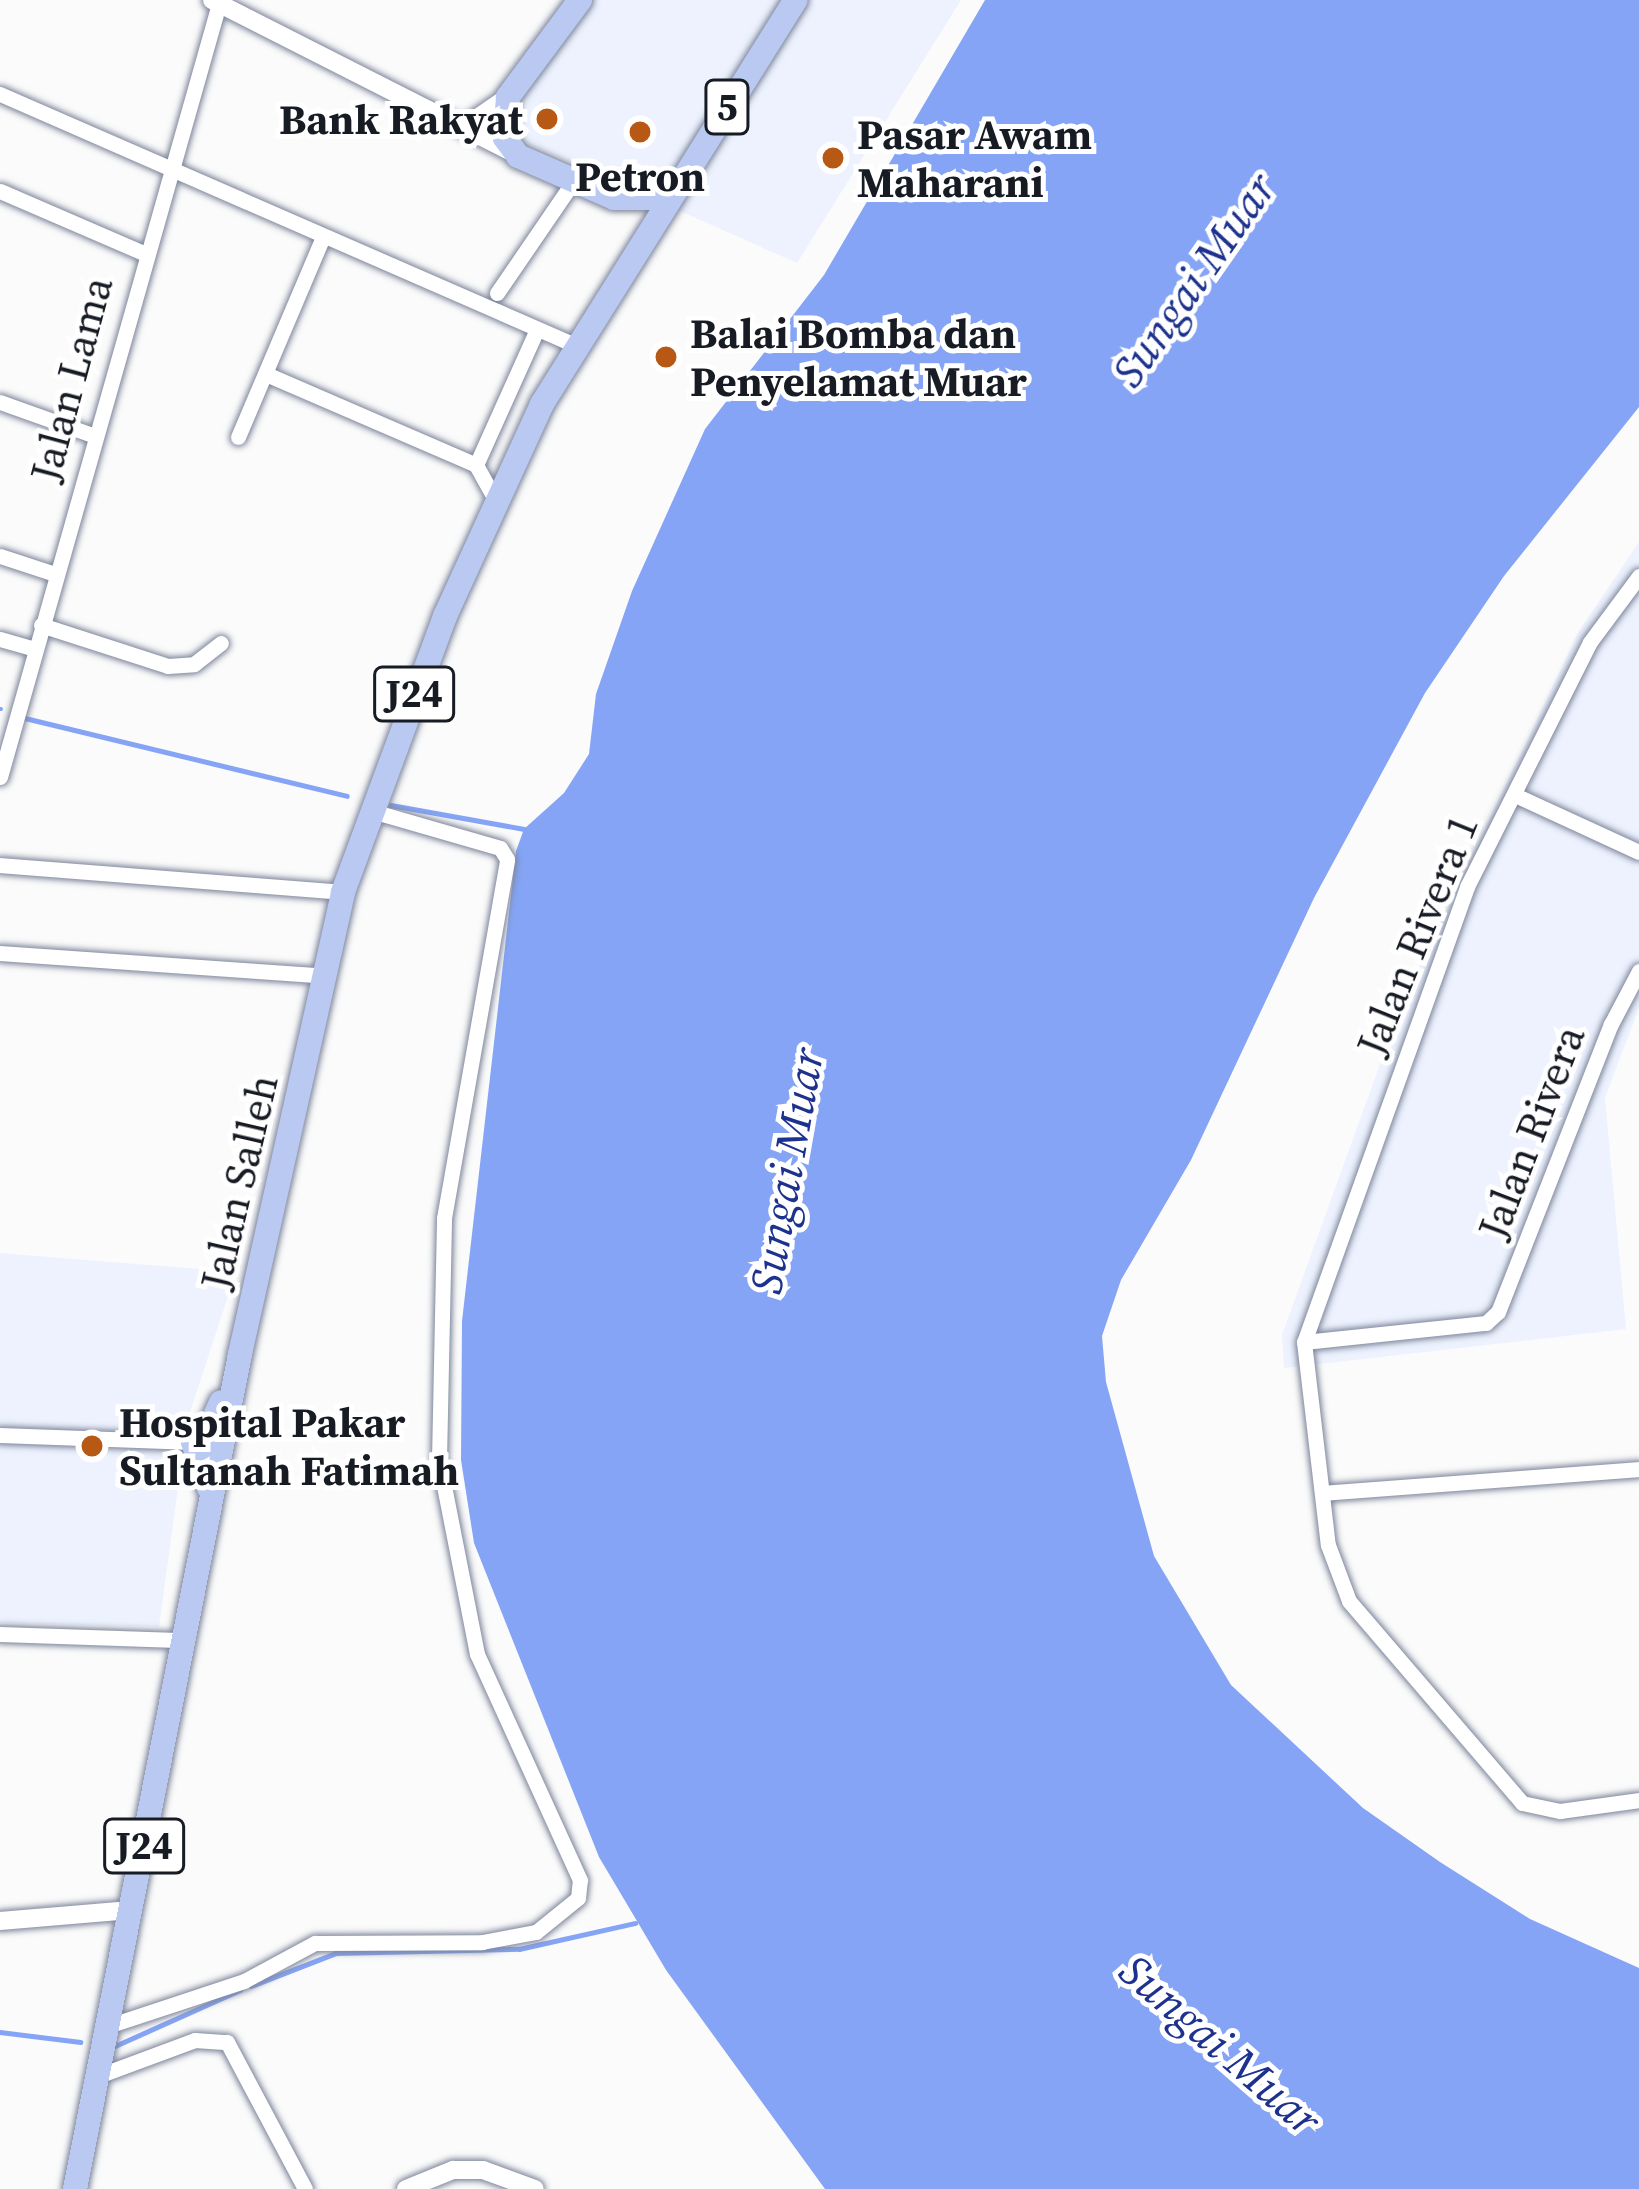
<!DOCTYPE html>
<style>
body{margin:0}
#map{position:relative;width:1639px;height:2189px;overflow:hidden;background:#fbfbfb;font-family:"Source Serif 4",serif}
div>[style]{position:absolute}
.built>*{inset:0;background:#edf2fe}
.water>*{inset:0;background:#85a4f5}
.stream>*{height:4.5px;margin:-2.25px;padding:0 2.25px;transform-origin:2.25px;border-radius:2.25px;background:#85a4f5}
.roads{filter:drop-shadow(0 0 3px #7e869b) drop-shadow(0 0 3px #7e869b)}
.minor>*{height:15px;margin:-7.5px;padding:0 7.5px;transform-origin:7.5px;border-radius:7.5px;background:#fff}
.tertiary>*{height:18px;margin:-9px;padding:0 9px;transform-origin:9px;border-radius:9px;background:#fff}
.primary>*{height:24px;margin:-12px;padding:0 12px;transform-origin:12px;border-radius:12px;background:#b9c9f2}
.dots>*{width:33px;height:33px;translate:-50% -50%;box-sizing:border-box;border:6px solid #fff;border-radius:50%}
span{translate:-50% -50%;white-space:nowrap;text-align:center;line-height:1.15;-webkit-text-stroke:10px #fff;paint-order:stroke}
.shield-label span{padding:3px 9px;background:#fff;border:3px solid;border-radius:9px;-webkit-text-stroke-width:0}
.shield-label{font-size:39px;color:#171b23;font-weight:700}
.poi-label{font-size:42px;color:#171b23;font-weight:700}
.right{translate:-100% -50%;text-align:right}
.left{translate:0 -50%;text-align:left}
.street-label{font-size:42px;color:#171b23}
.water-label{font-size:45px;color:#1d328e;font-style:italic}
</style>
<div id="map">
<div class="built">
<i style="clip-path:polygon(591px 0,961px 0,797px 263px,520px 140px,512px 114px)"></i>
<i style="clip-path:polygon(1639px 542px,1639px 1008px,1605px 1098px,1626px 1329px,1284px 1368px,1282px 1335px,1404px 998px,1579px 631px)"></i>
<i style="clip-path:polygon(0 1253px,236px 1272px,187px 1421px,159px 1627px,0 1623px)"></i>
</div>
<div class="water">
<i style="clip-path:polygon(985px 0,1639px 0,1639px 407px,1504px 576px,1425px 693px,1314px 898px,1191px 1160px,1121px 1280px,1102px 1336px,1106px 1382px,1154px 1556px,1231px 1685px,1363px 1808px,1440px 1862px,1530px 1919px,1639px 1968px,1639px 2189px,825px 2189px,666px 1970px,599px 1857px,474px 1543px,461px 1460px,462px 1321px,516px 851px,524px 829px,564px 793px,589px 754px,596px 694px,632px 591px,705px 429px,824px 275px)"></i>
</div>
<div class="stream">
<i style="left:0;top:709px;width:1px"></i>
<i style="left:25px;top:718px;width:331px;rotate:13.6deg"></i>
<i style="left:391px;top:805px;width:135px;rotate:10.2deg"></i>
<i style="left:251px;top:1986px;width:91px;rotate:-21.2deg"></i>
<i style="left:336px;top:1953px;width:183px;rotate:-1.3deg"></i>
<i style="left:519px;top:1949px;width:119px;rotate:-12.6deg"></i>
<i style="left:0;top:2032px;width:81px;rotate:7.1deg"></i>
<i style="left:115px;top:2046px;width:137px;rotate:-24.1deg"></i>
</div>
<div class="roads">
<div class="minor">
<i style="left:0;top:94px;width:630px;rotate:23.59deg"></i>
<i style="left:0;top:191px;width:156px;rotate:23.4deg"></i>
<i style="left:497px;top:293px;width:135px;rotate:-55.6deg"></i>
<i style="left:266px;top:374px;width:229px;rotate:23.4deg"></i>
<i style="left:476px;top:465px;width:41px;rotate:60.9deg"></i>
<i style="left:0;top:402px;width:98px;rotate:19.7deg"></i>
<i style="left:238px;top:437px;width:217px;rotate:-67deg"></i>
<i style="left:476px;top:465px;width:149px;rotate:-65.8deg"></i>
<i style="left:0;top:556px;width:58px;rotate:18.1deg"></i>
<i style="left:1639px;top:576px;width:82px;rotate:126.6deg"></i>
<i style="left:1590px;top:642px;width:274px;rotate:116.7deg"></i>
<i style="left:1467px;top:887px;width:483px;rotate:109.7deg"></i>
<i style="left:1304px;top:1342px;width:204px;rotate:83.3deg"></i>
<i style="left:1328px;top:1545px;width:60px;rotate:69.4deg"></i>
<i style="left:1349px;top:1601px;width:266px;rotate:49.4deg"></i>
<i style="left:1522px;top:1803px;width:39px;rotate:12deg"></i>
<i style="left:1560px;top:1811px;width:80px;rotate:-7.9deg"></i>
<i style="left:41px;top:625px;width:133px;rotate:17.9deg"></i>
<i style="left:168px;top:666px;width:26px;rotate:-4deg"></i>
<i style="left:194px;top:664px;width:34px;rotate:-38deg"></i>
<i style="left:0;top:639px;width:35px;rotate:16deg"></i>
<i style="left:0;top:777px;width:808px;rotate:-74.19deg"></i>
<i style="left:1515px;top:795px;width:136px;rotate:24.7deg"></i>
<i style="left:0;top:865px;width:344px;rotate:4.5deg"></i>
<i style="left:0;top:953px;width:326px;rotate:4deg"></i>
<i style="left:1304px;top:1342px;width:183px;rotate:-6deg"></i>
<i style="left:1486px;top:1323px;width:16px;rotate:-43deg"></i>
<i style="left:1498px;top:1312px;width:309px;rotate:-68.6deg"></i>
<i style="left:1611px;top:1024px;width:60px;rotate:-62.2deg"></i>
<i style="left:0;top:1435px;width:193px;rotate:2.1deg"></i>
<i style="left:1322px;top:1493px;width:318px;rotate:-4.3deg"></i>
<i style="left:0;top:1634px;width:185px;rotate:1.9deg"></i>
<i style="left:108px;top:2026px;width:143px;rotate:-18.3deg"></i>
<i style="left:244px;top:1981px;width:81px;rotate:-28.2deg"></i>
<i style="left:315px;top:1943px;width:167px;rotate:-0.3deg"></i>
<i style="left:482px;top:1942px;width:55px;rotate:-10.5deg"></i>
<i style="left:536px;top:1932px;width:54px;rotate:-39deg"></i>
<i style="left:578px;top:1898px;width:18px;rotate:-84deg"></i>
<i style="left:580px;top:1880px;width:248px;rotate:-114.5deg"></i>
<i style="left:477px;top:1654px;width:198px;rotate:-101.1deg"></i>
<i style="left:439px;top:1460px;width:242px;rotate:-88.8deg"></i>
<i style="left:444px;top:1218px;width:364px;rotate:-80deg"></i>
<i style="left:507px;top:859px;width:13px;rotate:-122deg"></i>
<i style="left:500px;top:848px;width:133px;rotate:-163.9deg"></i>
<i style="left:98px;top:2076px;width:103px;rotate:-20.4deg"></i>
<i style="left:195px;top:2040px;width:32px;rotate:4deg"></i>
<i style="left:227px;top:2042px;width:166px;rotate:62deg"></i>
</div>
<div class="tertiary">
<i style="left:212px;top:0;width:338px;rotate:26.9deg"></i>
<i style="left:463px;top:128px;width:55px;rotate:-34.6deg"></i>
<i style="left:0;top:1921px;width:131px;rotate:-4.8deg"></i>
<i style="left:406px;top:2189px;width:51px;rotate:-22deg"></i>
<i style="left:453px;top:2170px;width:30px"></i>
<i style="left:483px;top:2170px;width:55px;rotate:20.1deg"></i>
</div>
<div class="primary">
<i style="left:580px;top:0;width:121px;rotate:126.6deg"></i>
<i style="left:508px;top:97px;width:41px;rotate:94.2deg"></i>
<i style="left:505px;top:138px;width:22px;rotate:54deg"></i>
<i style="left:518px;top:156px;width:105px;rotate:23.6deg"></i>
<i style="left:614px;top:198px;width:35px"></i>
<i style="left:649px;top:198px;width:32px;rotate:-30deg"></i>
<i style="left:209px;top:1488px;width:49px;rotate:-109.2deg"></i>
<i style="left:193px;top:1442px;width:14px;rotate:-25deg"></i>
<i style="left:206px;top:1436px;width:37px;rotate:-66deg"></i>
<i style="left:75px;top:2189px;width:851px;rotate:-78.82deg"></i>
<i style="left:240px;top:1354px;width:473px;rotate:-77.4deg"></i>
<i style="left:343px;top:892px;width:294px;rotate:-69.7deg"></i>
<i style="left:445px;top:616px;width:233px;rotate:-65.4deg"></i>
<i style="left:542px;top:404px;width:477px;rotate:-57.9deg"></i>
</div>
</div>
<div class="dots">
<i style="left:547px;top:119px;background:#b85815"></i>
<i style="left:640px;top:132px;background:#b85815"></i>
<i style="left:833px;top:158px;background:#b85815"></i>
<i style="left:666px;top:357px;background:#b85815"></i>
<i style="left:92px;top:1446px;background:#b85815"></i>
</div>
<div class="shield-label">
<span style="left:727px;top:107px">5</span>
<span style="left:414px;top:694px">J24</span>
<span style="left:144px;top:1846px">J24</span>
</div>
<div class="poi-label">
<span class="right" style="left:523px;top:119px">Bank Rakyat</span>
<span class="left" style="left:857px;top:158px">Pasar Awam<br>Maharani</span>
<span style="left:640px;top:176px">Petron</span>
<span class="left" style="left:690px;top:357px">Balai Bomba dan<br>Penyelamat Muar</span>
<span class="left" style="left:119px;top:1446px">Hospital Pakar<br>Sultanah Fatimah</span>
</div>
<div class="street-label">
<span style="left:71px;top:379px;rotate:-75deg">Jalan Lama</span>
<span style="left:1417px;top:935px;rotate:-68deg">Jalan Rivera 1</span>
<span style="left:1531px;top:1132px;rotate:-69deg">Jalan Rivera</span>
<span style="left:239px;top:1182px;rotate:-77deg">Jalan Salleh</span>
</div>
<div class="water-label">
<span style="left:1194px;top:280px;rotate:-55deg">Sungai Muar</span>
<span style="left:787px;top:1171px;rotate:-80deg">Sungai Muar</span>
<span style="left:1220px;top:2045px;rotate:41deg">Sungai Muar</span>
</div>
</div>
